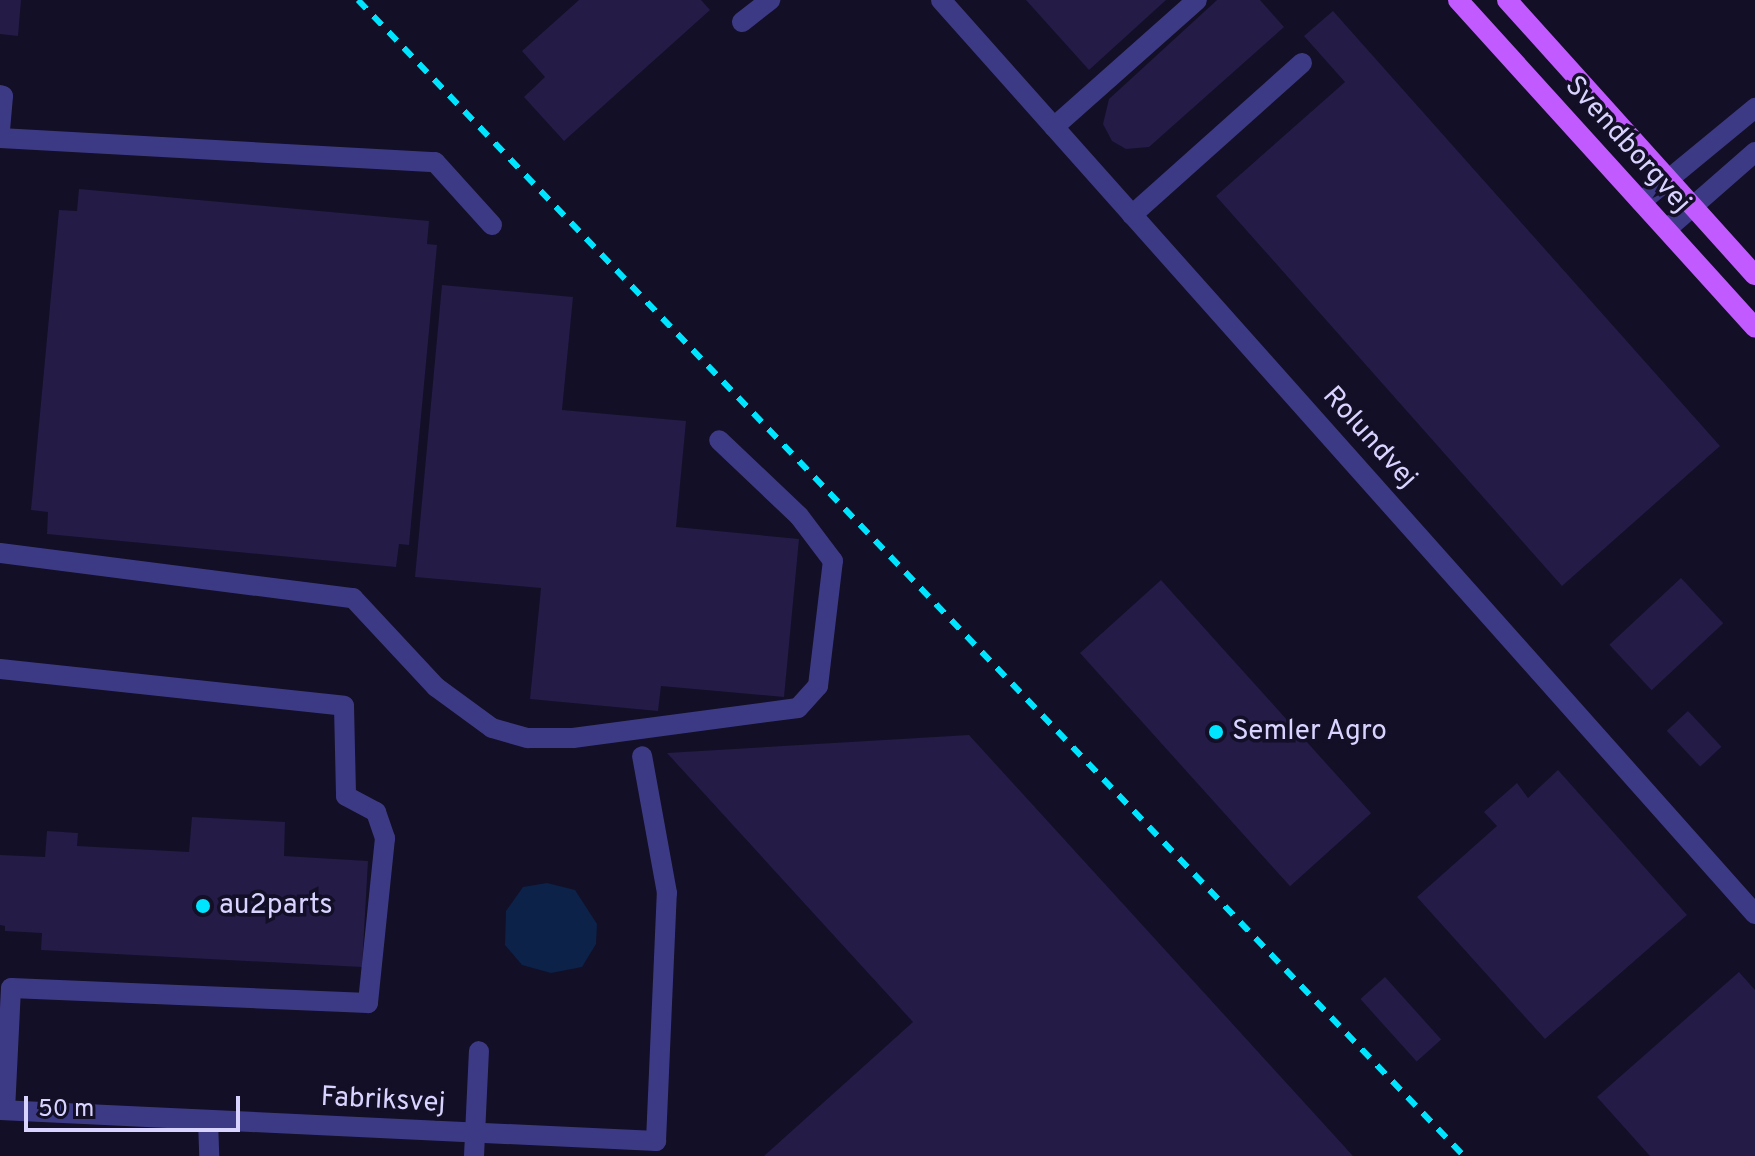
<!DOCTYPE html>
<style>
body{margin:0}
#map{position:relative;width:1755px;height:1156px;overflow:hidden;background:#130f26;font-family:Overpass,sans-serif}
div>[style]{position:absolute}
.water>*{inset:0;background:#0c2248}
.building>*{inset:0;background:#241b47;transform-origin:0 0}
.minor>*{height:20px;margin:-10px;padding:0 10px;transform-origin:10px;border-radius:10px;background:#3d3a85}
.major>*{height:20px;margin:-10px;padding:0 10px;transform-origin:10px;border-radius:10px;background:#c25bff}
.rail>*{height:6px;margin-top:-3px;transform-origin:0;background:repeating-linear-gradient(90deg,#00e5ff 0 12px,transparent 0 22px)}
.dots>*{width:22px;height:22px;translate:-50% -50%;box-sizing:border-box;border:4px solid #130f26;border-radius:50%}
span{translate:-50% -50%;white-space:nowrap;text-align:center;line-height:1.15;-webkit-text-stroke:7px #130f26;paint-order:stroke}
.street-label{font-size:28px;color:#d9d4ff}
.poi-label{font-size:28px;color:#d9d4ff}
.left{translate:0 -50%;text-align:left}
.scale{position:absolute;left:24px;top:1096px;width:216px;height:36px;box-sizing:border-box;border:4px solid #d9d4ff;border-top:0;padding-left:10px;font-size:24px;line-height:28px;white-space:nowrap;color:#d9d4ff;-webkit-text-stroke:6px #130f26;paint-order:stroke}
</style>
<div id="map">
<div class="water">
<i style="clip-path:polygon(547px 883px,575px 890px,597px 924px,596px 944px,582px 967px,551px 973px,522px 965px,505px 945px,506px 911px,523px 887px)"></i>
</div>
<div class="building">
<i style="clip-path:polygon(0 0,21px 0,18px 36px,0 34px)"></i>
<i style="clip-path:polygon(579px 0,701px 0,710px 10px,564px 141px,524px 97px,545px 77px,522px 51px)"></i>
<i style="clip-path:polygon(1026px 0,1166px 0,1089px 70px)"></i>
<i style="clip-path:polygon(1217px 0,1260px 0,1284px 27px,1149px 147px,1126px 149px,1112px 141px,1103px 124px,1109px 99px)"></i>
<i style="clip-path:polygon(1333px 11px,1720px 446px,1562px 586px,1216px 196px,1345px 82px,1304px 36px)"></i>
<i style="clip-path:polygon(79px 189px,429px 221px,427px 244px,437px 245px,409px 545px,399px 544px,396px 567px,47px 534px,48px 512px,31px 510px,59px 210px,77px 211px)"></i>
<i style="clip-path:polygon(442px 285px,573px 297px,562px 410px,686px 421px,676px 527px,799px 539px,784px 697px,661px 686px,658px 711px,530px 699px,541px 588px,415px 577px)"></i>
<i style="left:1681px;top:578px;width:62px;height:98px;rotate:47deg"></i>
<i style="left:1161px;top:580px;width:314px;height:109px;rotate:48deg"></i>
<i style="left:1688px;top:711px;width:49px;height:29px;rotate:47deg"></i>
<i style="clip-path:polygon(969px 735px,1353px 1156px,764px 1156px,913px 1022px,667px 753px)"></i>
<i style="clip-path:polygon(1558px 770px,1687px 915px,1545px 1039px,1417px 897px,1497px 826px,1484px 812px,1517px 783px,1528px 798px)"></i>
<i style="clip-path:polygon(192px 817px,285px 822px,284px 856px,368px 861px,362px 967px,41px 950px,42px 933px,5px 931px,5px 926px,0 925px,0 855px,45px 857px,47px 831px,78px 833px,77px 846px,189px 852px)"></i>
<i style="clip-path:polygon(1739px 972px,1755px 990px,1755px 1156px,1650px 1156px,1597px 1097px)"></i>
<i style="left:1385px;top:977px;width:84px;height:33px;rotate:48deg"></i>
</div>
<div class="minor">
<i style="left:941px;top:0;width:1224px;rotate:48.31deg"></i>
<i style="left:742px;top:22px;width:36px;rotate:-38deg"></i>
<i style="left:0;top:95px;width:3px;rotate:18deg"></i>
<i style="left:3px;top:96px;width:35px;rotate:95deg"></i>
<i style="left:1054px;top:127px;width:191px;rotate:-41.6deg"></i>
<i style="left:0;top:138px;width:436px;rotate:3.2deg"></i>
<i style="left:435px;top:162px;width:85px;rotate:47.9deg"></i>
<i style="left:1641px;top:202px;width:148px;rotate:-39.5deg"></i>
<i style="left:1132px;top:215px;width:228px;rotate:-41.8deg"></i>
<i style="left:1667px;top:229px;width:117px;rotate:-41.2deg"></i>
<i style="left:0;top:553px;width:356px;rotate:7.3deg"></i>
<i style="left:353px;top:598px;width:122px;rotate:47deg"></i>
<i style="left:436px;top:687px;width:69px;rotate:36.2deg"></i>
<i style="left:492px;top:728px;width:37px;rotate:16deg"></i>
<i style="left:528px;top:738px;width:45px"></i>
<i style="left:573px;top:738px;width:227px;rotate:-7.6deg"></i>
<i style="left:798px;top:708px;width:30px;rotate:-48deg"></i>
<i style="left:818px;top:686px;width:126px;rotate:-83.2deg"></i>
<i style="left:833px;top:561px;width:56px;rotate:-127.1deg"></i>
<i style="left:799px;top:516px;width:110px;rotate:-136.5deg"></i>
<i style="left:0;top:669px;width:346px;rotate:6.1deg"></i>
<i style="left:344px;top:706px;width:90px;rotate:88.7deg"></i>
<i style="left:346px;top:796px;width:34px;rotate:28deg"></i>
<i style="left:376px;top:812px;width:28px;rotate:71deg"></i>
<i style="left:385px;top:838px;width:166px;rotate:95.9deg"></i>
<i style="left:368px;top:1003px;width:357px;rotate:-177.6deg"></i>
<i style="left:11px;top:988px;width:122px;rotate:92.8deg"></i>
<i style="left:0;top:1110px;width:657px;rotate:2.71deg"></i>
<i style="left:656px;top:1141px;width:248px;rotate:-87.5deg"></i>
<i style="left:667px;top:893px;width:139px;rotate:-100.3deg"></i>
<i style="left:208px;top:1120px;width:36px;rotate:88deg"></i>
<i style="left:474px;top:1156px;width:105px;rotate:-87.3deg"></i>
</div>
<div class="major">
<i style="left:1458px;top:0;width:442px;rotate:47.8deg"></i>
<i style="left:1507px;top:0;width:370px;rotate:48deg"></i>
</div>
<div class="rail">
<i style="left:358px;top:0;width:1600px;rotate:46.27deg"></i>
</div>
<div class="dots">
<i style="left:1216px;top:732px;background:#00e5ff"></i>
<i style="left:203px;top:906px;background:#00e5ff"></i>
</div>
<div class="street-label">
<span style="left:1627px;top:145px;rotate:48deg">Svendborgvej</span>
<span style="left:1369px;top:438px;rotate:48deg">Rolundvej</span>
<span style="left:383px;top:1101px;rotate:3deg">Fabriksvej</span>
</div>
<div class="poi-label">
<span class="left" style="left:1232px;top:732px">Semler Agro</span>
<span class="left" style="left:219px;top:906px">au2parts</span>
</div>
<div class="scale">50 m</div>
</div>
